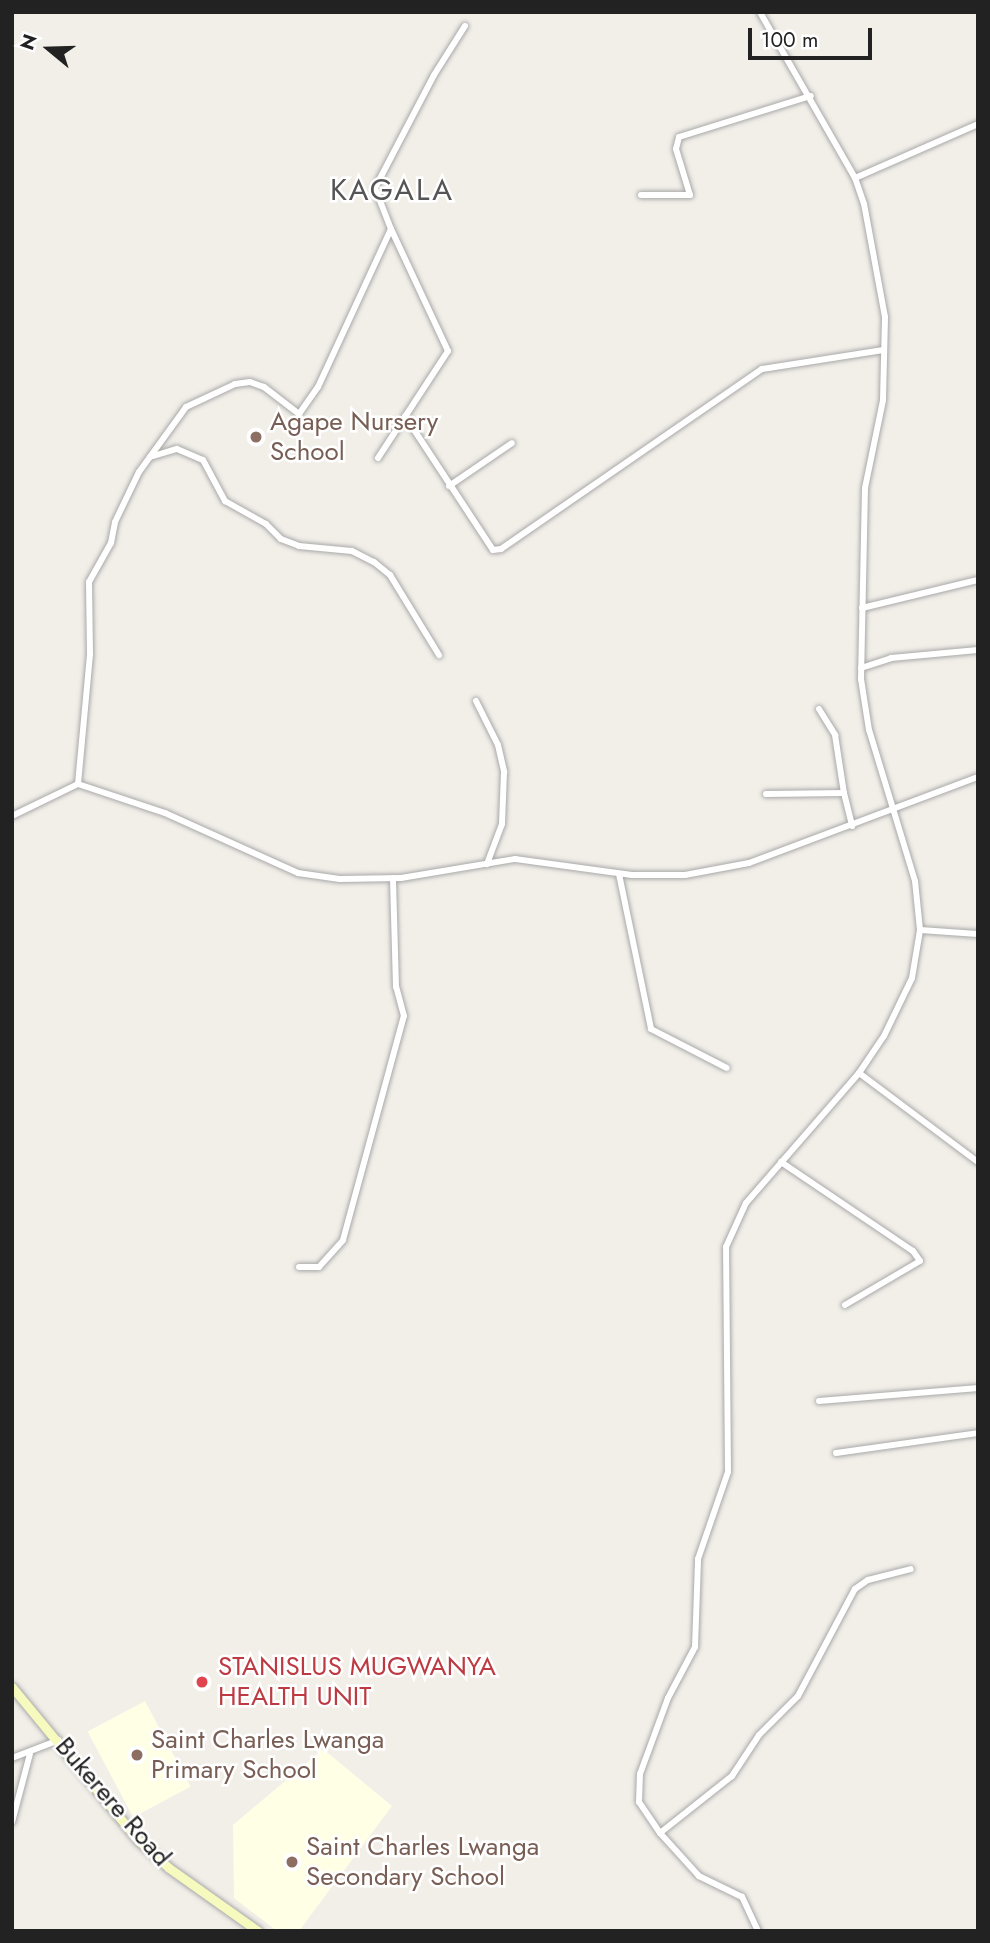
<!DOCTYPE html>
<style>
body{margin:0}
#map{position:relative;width:990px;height:1943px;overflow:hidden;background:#f2efe9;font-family:Jost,sans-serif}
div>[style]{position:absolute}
.education>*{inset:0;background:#ffffe5;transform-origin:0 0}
.roads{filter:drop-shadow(0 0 2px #a9a9a9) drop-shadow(0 0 2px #a9a9a9)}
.street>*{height:6px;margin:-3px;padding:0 3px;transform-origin:3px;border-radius:3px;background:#fff}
.secondary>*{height:9px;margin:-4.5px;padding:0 4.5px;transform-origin:4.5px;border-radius:4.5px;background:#f7fabf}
.dots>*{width:19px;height:19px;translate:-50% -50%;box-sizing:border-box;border:4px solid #fff;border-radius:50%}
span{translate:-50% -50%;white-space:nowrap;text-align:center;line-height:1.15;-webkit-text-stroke:5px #fff;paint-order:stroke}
.education-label{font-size:26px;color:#785e54}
.left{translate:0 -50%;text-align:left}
.health-label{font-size:26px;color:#be3a42}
.street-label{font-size:26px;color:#222}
.quarter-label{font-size:30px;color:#555;letter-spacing:2px}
.frame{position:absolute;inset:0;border:14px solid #222;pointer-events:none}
.north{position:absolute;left:14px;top:14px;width:70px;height:70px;-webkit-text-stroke:5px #fff;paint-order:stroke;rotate:289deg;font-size:19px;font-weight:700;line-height:28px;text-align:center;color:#222}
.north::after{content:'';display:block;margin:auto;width:24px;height:32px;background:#222;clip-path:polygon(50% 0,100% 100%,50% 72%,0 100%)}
.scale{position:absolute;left:748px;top:28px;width:124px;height:32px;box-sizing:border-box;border:4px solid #222;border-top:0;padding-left:9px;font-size:21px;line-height:24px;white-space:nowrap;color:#222;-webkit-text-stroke:5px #fff;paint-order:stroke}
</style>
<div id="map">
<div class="education">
<i style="left:145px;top:1701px;width:97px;height:65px;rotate:62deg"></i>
<i style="clip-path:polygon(323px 1749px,392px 1806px,299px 1931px,277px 1931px,234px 1898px,233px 1825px)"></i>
</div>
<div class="roads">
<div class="street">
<i style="left:855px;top:178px;width:134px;rotate:-23.7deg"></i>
<i style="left:641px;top:195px;width:49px"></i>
<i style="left:690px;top:195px;width:48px;rotate:-106.9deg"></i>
<i style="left:676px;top:149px;width:12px;rotate:-76deg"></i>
<i style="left:679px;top:137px;width:138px;rotate:-17.3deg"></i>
<i style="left:405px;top:416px;width:160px;rotate:56.7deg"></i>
<i style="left:493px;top:550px;width:8px;rotate:-7deg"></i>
<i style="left:501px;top:549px;width:317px;rotate:-34.6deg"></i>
<i style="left:762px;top:369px;width:123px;rotate:-8.9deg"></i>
<i style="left:150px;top:457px;width:28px;rotate:-17deg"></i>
<i style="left:177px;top:449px;width:28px;rotate:23deg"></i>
<i style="left:203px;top:460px;width:47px;rotate:61.8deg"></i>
<i style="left:225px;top:501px;width:47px;rotate:29.3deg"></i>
<i style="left:266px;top:524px;width:21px;rotate:45deg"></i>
<i style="left:281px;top:539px;width:19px;rotate:21deg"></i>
<i style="left:299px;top:546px;width:53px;rotate:5.4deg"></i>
<i style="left:352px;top:551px;width:25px;rotate:27deg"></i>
<i style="left:374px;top:562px;width:21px;rotate:39deg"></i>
<i style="left:390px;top:575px;width:94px;rotate:58.5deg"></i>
<i style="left:378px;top:458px;width:128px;rotate:-56.8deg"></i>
<i style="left:448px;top:351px;width:135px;rotate:-115deg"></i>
<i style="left:449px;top:486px;width:76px;rotate:-34.3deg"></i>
<i style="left:862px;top:608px;width:119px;rotate:-13.6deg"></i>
<i style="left:861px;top:668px;width:32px;rotate:-18deg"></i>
<i style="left:891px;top:658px;width:87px;rotate:-5.3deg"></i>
<i style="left:476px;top:701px;width:49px;rotate:63.4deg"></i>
<i style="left:498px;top:745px;width:28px;rotate:77deg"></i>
<i style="left:504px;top:772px;width:52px;rotate:92.2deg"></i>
<i style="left:502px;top:824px;width:43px;rotate:110.6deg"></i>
<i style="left:819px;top:709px;width:31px;rotate:58deg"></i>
<i style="left:835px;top:735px;width:59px;rotate:81.2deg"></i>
<i style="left:78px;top:784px;width:92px;rotate:18.4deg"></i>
<i style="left:165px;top:813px;width:146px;rotate:24.3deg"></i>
<i style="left:298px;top:873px;width:42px;rotate:8.1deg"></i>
<i style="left:340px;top:879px;width:61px;rotate:-0.9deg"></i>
<i style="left:401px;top:878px;width:116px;rotate:-9.5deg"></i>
<i style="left:515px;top:859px;width:118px;rotate:7.8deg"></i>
<i style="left:632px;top:875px;width:53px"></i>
<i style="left:685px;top:875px;width:65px;rotate:-10.6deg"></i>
<i style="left:749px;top:863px;width:245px;rotate:-20.6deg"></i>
<i style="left:766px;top:794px;width:78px;rotate:-0.7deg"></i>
<i style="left:844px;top:793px;width:34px;rotate:76deg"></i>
<i style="left:12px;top:816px;width:73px;rotate:-25.9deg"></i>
<i style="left:78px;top:784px;width:131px;rotate:-84.7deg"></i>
<i style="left:90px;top:654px;width:72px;rotate:-90.8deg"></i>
<i style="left:89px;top:582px;width:45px;rotate:-60.6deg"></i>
<i style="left:111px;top:543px;width:21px;rotate:-79deg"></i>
<i style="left:115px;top:522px;width:55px;rotate:-64.4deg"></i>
<i style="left:139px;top:472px;width:80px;rotate:-54.1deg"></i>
<i style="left:186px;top:407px;width:54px;rotate:-25.1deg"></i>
<i style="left:235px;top:384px;width:15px;rotate:-8deg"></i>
<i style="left:250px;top:382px;width:15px;rotate:20deg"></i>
<i style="left:264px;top:387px;width:44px;rotate:37.6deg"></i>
<i style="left:299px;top:414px;width:33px;rotate:-55deg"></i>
<i style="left:318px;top:387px;width:174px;rotate:-65.2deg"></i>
<i style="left:391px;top:229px;width:44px;rotate:-111.3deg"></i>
<i style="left:375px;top:188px;width:127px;rotate:-62.4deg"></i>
<i style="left:434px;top:75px;width:58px;rotate:-57.7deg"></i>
<i style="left:619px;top:874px;width:158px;rotate:78.3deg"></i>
<i style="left:651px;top:1029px;width:85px;rotate:27.2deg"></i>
<i style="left:920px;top:930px;width:58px;rotate:3.9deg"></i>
<i style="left:859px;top:1073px;width:149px;rotate:36.8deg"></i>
<i style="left:781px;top:1162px;width:159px;rotate:34deg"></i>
<i style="left:913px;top:1251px;width:12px;rotate:55deg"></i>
<i style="left:920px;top:1261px;width:87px;rotate:149.6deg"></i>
<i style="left:299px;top:1267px;width:20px"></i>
<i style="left:319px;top:1267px;width:36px;rotate:-48deg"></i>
<i style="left:343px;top:1240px;width:232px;rotate:-74.8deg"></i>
<i style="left:404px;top:1016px;width:30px;rotate:-105deg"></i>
<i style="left:396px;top:987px;width:109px;rotate:-91.6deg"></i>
<i style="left:819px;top:1401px;width:160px;rotate:-4.7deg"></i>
<i style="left:836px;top:1453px;width:143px;rotate:-8deg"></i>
<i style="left:12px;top:1758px;width:50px;rotate:-21deg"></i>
<i style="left:12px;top:1822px;width:70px;rotate:-75.2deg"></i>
<i style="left:660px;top:1833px;width:92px;rotate:-38.4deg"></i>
<i style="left:732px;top:1776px;width:49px;rotate:-56.6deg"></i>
<i style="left:759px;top:1735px;width:55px;rotate:-45deg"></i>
<i style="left:798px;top:1696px;width:121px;rotate:-62deg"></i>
<i style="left:855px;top:1589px;width:16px;rotate:-35deg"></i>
<i style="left:868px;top:1580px;width:44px;rotate:-14.3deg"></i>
<i style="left:758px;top:1931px;width:38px;rotate:-115deg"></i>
<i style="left:742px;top:1897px;width:48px;rotate:-154deg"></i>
<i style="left:699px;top:1876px;width:58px;rotate:-132.2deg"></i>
<i style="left:660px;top:1833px;width:37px;rotate:-124deg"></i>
<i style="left:639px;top:1802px;width:28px;rotate:-88deg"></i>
<i style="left:640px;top:1774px;width:81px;rotate:-69.8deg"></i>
<i style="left:668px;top:1698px;width:58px;rotate:-62.1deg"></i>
<i style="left:695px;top:1647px;width:88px;rotate:-88deg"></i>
<i style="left:698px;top:1559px;width:92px;rotate:-71deg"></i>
<i style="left:728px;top:1472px;width:225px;rotate:-90.5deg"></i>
<i style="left:726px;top:1247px;width:48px;rotate:-65.6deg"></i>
<i style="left:746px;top:1203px;width:172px;rotate:-49deg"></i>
<i style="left:859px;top:1073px;width:45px;rotate:-56deg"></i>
<i style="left:884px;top:1036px;width:64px;rotate:-64.2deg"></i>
<i style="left:912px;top:978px;width:49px;rotate:-80.5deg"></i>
<i style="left:920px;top:930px;width:49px;rotate:-95.8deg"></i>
<i style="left:915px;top:881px;width:158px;rotate:-106.9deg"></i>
<i style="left:869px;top:730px;width:52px;rotate:-98.9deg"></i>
<i style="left:861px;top:679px;width:191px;rotate:-88.8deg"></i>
<i style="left:865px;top:488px;width:90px;rotate:-78.4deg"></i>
<i style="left:883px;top:400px;width:83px;rotate:-88.6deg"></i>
<i style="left:885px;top:317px;width:115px;rotate:-100.5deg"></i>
<i style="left:864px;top:204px;width:28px;rotate:-109deg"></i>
<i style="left:855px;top:178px;width:191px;rotate:-119.8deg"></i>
</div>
<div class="secondary">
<i style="left:12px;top:1687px;width:200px;rotate:50.5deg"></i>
<i style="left:139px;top:1841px;width:40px;rotate:42deg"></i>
<i style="left:169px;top:1868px;width:109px;rotate:35.3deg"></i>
</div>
</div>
<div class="dots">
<i style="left:256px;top:437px;background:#8d6e63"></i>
<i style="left:202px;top:1682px;background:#e0444e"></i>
<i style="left:137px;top:1755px;background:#8d6e63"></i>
<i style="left:292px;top:1862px;background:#8d6e63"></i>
</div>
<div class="education-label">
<span class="left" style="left:270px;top:437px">Agape Nursery<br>School</span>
<span class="left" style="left:151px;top:1755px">Saint Charles Lwanga<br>Primary School</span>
<span class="left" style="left:306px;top:1862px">Saint Charles Lwanga<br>Secondary School</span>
</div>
<div class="health-label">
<span class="left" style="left:218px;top:1682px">STANISLUS MUGWANYA<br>HEALTH UNIT</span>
</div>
<div class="street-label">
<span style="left:113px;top:1802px;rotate:49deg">Bukerere Road</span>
</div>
<div class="quarter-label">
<span style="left:392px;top:190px">KAGALA</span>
</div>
<div class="frame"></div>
<div class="north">N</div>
<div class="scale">100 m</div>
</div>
